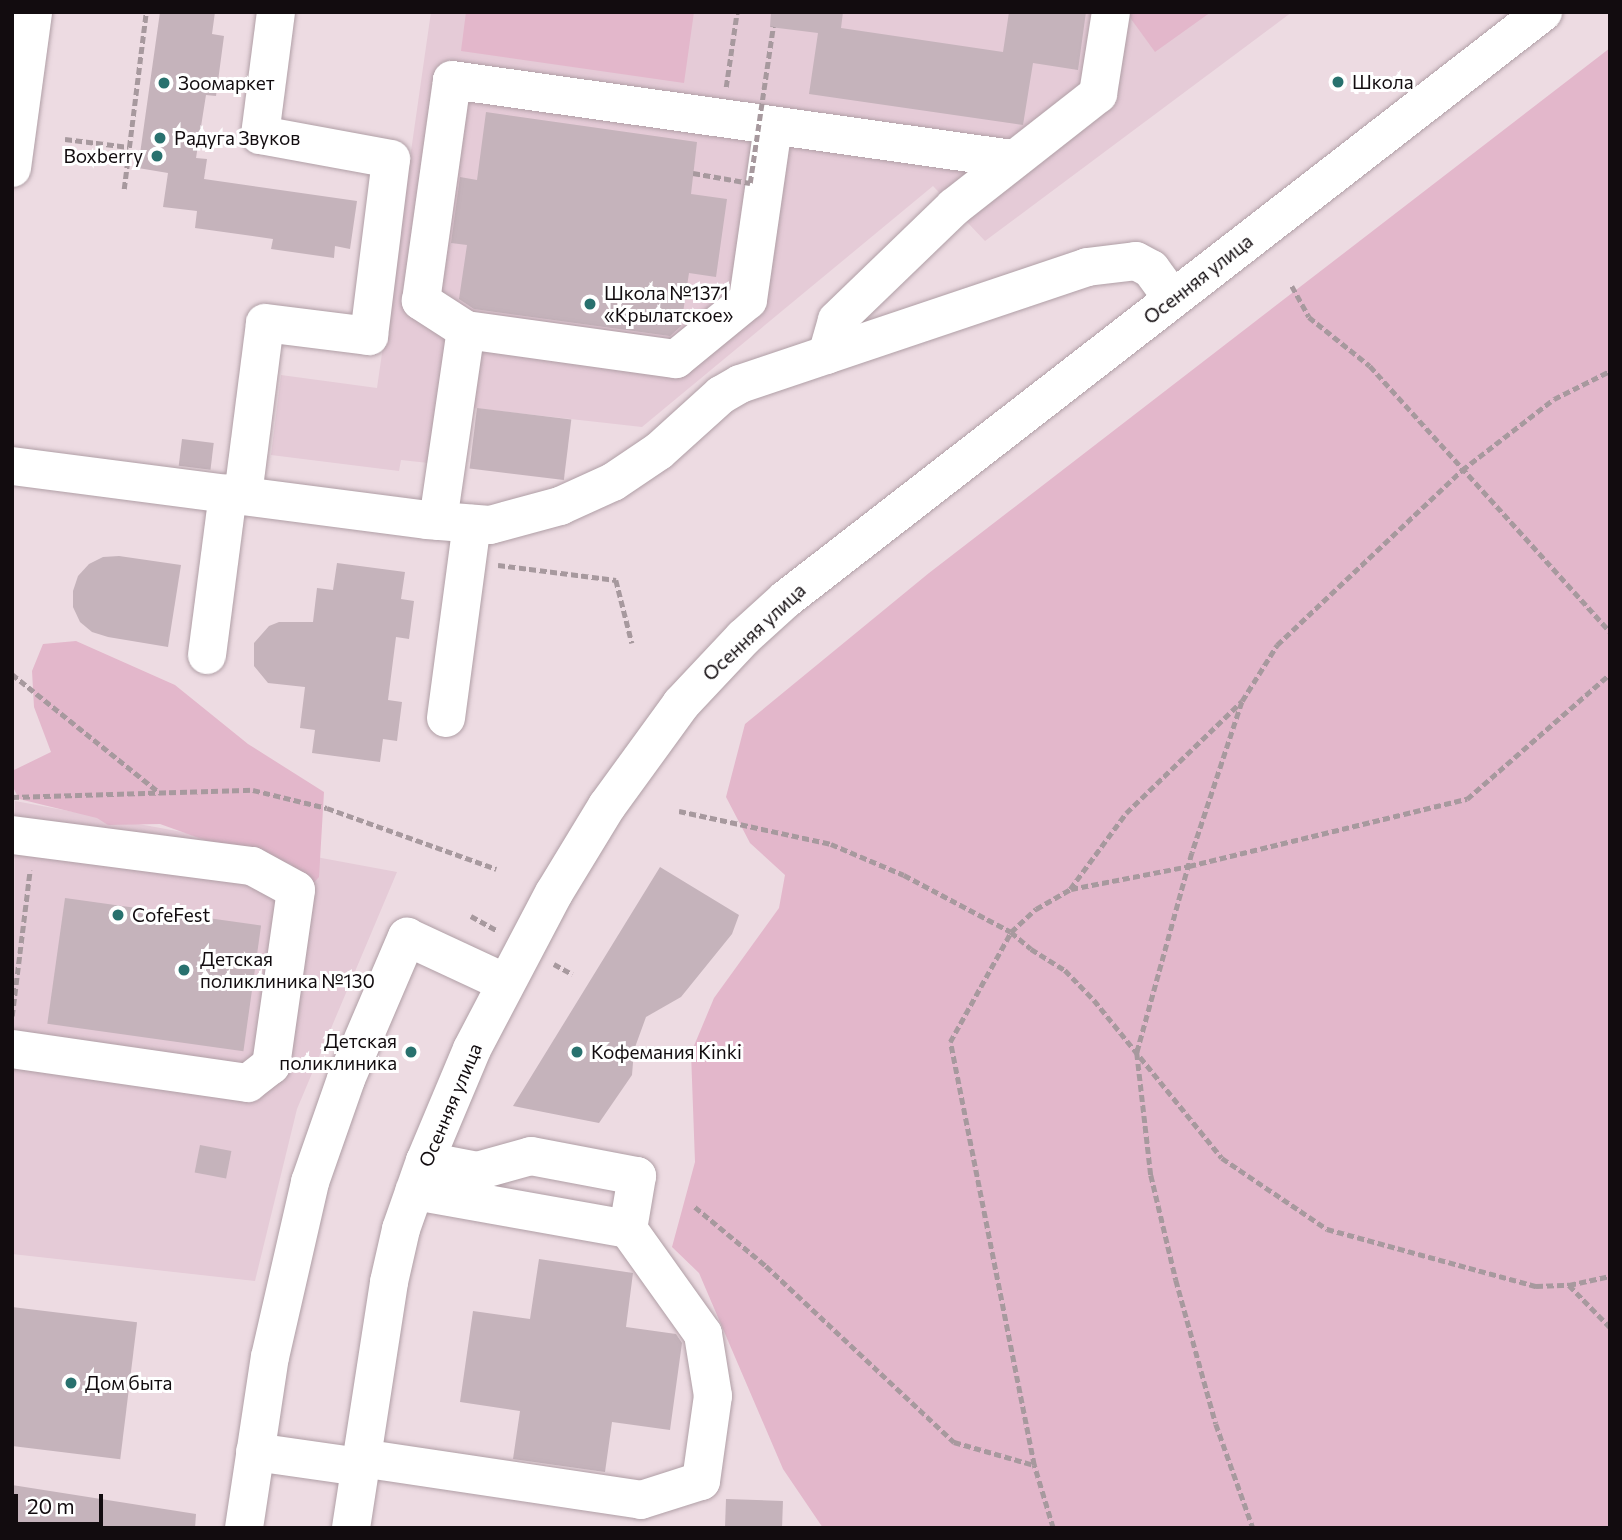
<!DOCTYPE html>
<meta charset="utf-8">
<style>
body{margin:0}
#map{position:relative;width:1622px;height:1540px;overflow:hidden;background:#eddbe2;font-family:Commissioner,sans-serif}
div>[style]{position:absolute}
.built>*{inset:0;background:#e5cbd7}
.green>*{inset:0;background:#e3b7cb}
.building>*{inset:0;background:#c5b3bb;transform-origin:0 0}
.path>*{height:4.5px;margin-top:-2.25px;transform-origin:0;background:repeating-linear-gradient(90deg,#a7999e 0 7px,transparent 0 10.5px)}
.roads{filter:drop-shadow(0 0 2px #b09fa6) drop-shadow(0 0 2px #b09fa6)}
.minor>*{height:38px;margin:-19px;padding:0 19px;transform-origin:19px;border-radius:19px;background:#fff}
.major>*{height:38px;margin:-19px;padding:0 19px;transform-origin:19px;border-radius:19px;background:#fff}
.path-bridge>*{height:4.5px;margin-top:-2.25px;transform-origin:0;background:repeating-linear-gradient(90deg,#a7999e 0 7px,transparent 0 10.5px)}
.dots>*{width:19px;height:19px;translate:-50% -50%;box-sizing:border-box;border:4px solid #fff;border-radius:50%}
span{translate:-50% -50%;white-space:nowrap;text-align:center;line-height:1.15;-webkit-text-stroke:6px #fff;paint-order:stroke}
.poi-label{font-size:19px;color:#120c0f}
.left{translate:0 -50%;text-align:left}
.right{translate:-100% -50%;text-align:right}
.street-label{font-size:19px;color:#120c0f}
.frame{position:absolute;inset:0;border:14px solid #120c0f;pointer-events:none}
.scale{position:absolute;left:14px;top:1494px;width:89px;height:32px;box-sizing:border-box;border:4px solid #120c0f;border-top:0;padding-left:9px;font-size:21px;line-height:24px;white-space:nowrap;color:#120c0f;-webkit-text-stroke:5px #fff;paint-order:stroke}
</style>
<div id="map">
<div class="built">
<i style="clip-path:polygon(431px 12px,1292px 12px,985px 241px,933px 186px,642px 427px,473px 408px,465px 467px,401px 460px,399px 471px,271px 455px,281px 375px,377px 388px)"></i>
<i style="clip-path:polygon(15px 801px,397px 872px,297px 1109px,255px 1281px,12px 1254px)"></i>
</div>
<div class="green">
<i style="clip-path:polygon(466px 12px,694px 12px,684px 83px,461px 51px)"></i>
<i style="clip-path:polygon(1126px 12px,1211px 12px,1155px 52px)"></i>
<i style="clip-path:polygon(1610px 48px,1610px 1528px,823px 1528px,783px 1469px,699px 1273px,672px 1247px,695px 1162px,691px 1053px,714px 998px,779px 908px,785px 875px,750px 843px,726px 797px,745px 724px,929px 573px)"></i>
<i style="clip-path:polygon(76px 641px,175px 685px,248px 744px,324px 792px,319px 877px,308px 889px,291px 864px,213px 843px,160px 824px,108px 825px,97px 818px,19px 799px,12px 785px,12px 771px,51px 752px,34px 707px,32px 671px,43px 644px)"></i>
</div>
<div class="building">
<i style="clip-path:polygon(160px 12px,215px 12px,212px 34px,224px 36px,216px 96px,206px 95px,196px 158px,207px 159px,204px 179px,357px 201px,350px 249px,335px 246px,334px 258px,271px 249px,273px 239px,195px 228px,197px 211px,163px 207px,168px 173px,138px 168px)"></i>
<i style="clip-path:polygon(771px 12px,843px 12px,841px 28px,1003px 52px,1009px 12px,1086px 12px,1078px 70px,1033px 63px,1023px 125px,809px 94px,818px 33px,770px 27px)"></i>
<i style="clip-path:polygon(486px 112px,697px 142px,691px 194px,727px 199px,716px 277px,689px 273px,681px 326px,670px 336px,474px 309px,459px 299px,467px 245px,451px 243px,460px 177px,477px 180px)"></i>
<i style="left:477px;top:408px;width:95px;height:61px;rotate:7deg"></i>
<i style="left:182px;top:439px;width:32px;height:27px;rotate:7deg"></i>
<i style="clip-path:polygon(119px 556px,181px 565px,168px 647px,108px 637px,92px 632px,80px 622px,73px 607px,73px 591px,78px 576px,89px 564px,103px 557px)"></i>
<i style="clip-path:polygon(337px 563px,405px 572px,401px 599px,414px 601px,409px 639px,396px 637px,388px 700px,402px 702px,397px 741px,383px 739px,380px 762px,312px 753px,315px 730px,300px 728px,305px 687px,268px 683px,254px 666px,254px 643px,269px 626px,279px 622px,313px 622px,317px 588px,333px 590px)"></i>
<i style="clip-path:polygon(660px 867px,739px 915px,732px 934px,681px 997px,646px 1017px,634px 1050px,632px 1075px,599px 1123px,513px 1106px)"></i>
<i style="left:65px;top:898px;width:198px;height:127px;rotate:8deg"></i>
<i style="left:200px;top:1145px;width:32px;height:28px;rotate:11deg"></i>
<i style="clip-path:polygon(539px 1259px,633px 1273px,626px 1327px,676px 1334px,682px 1343px,670px 1430px,612px 1422px,605px 1472px,513px 1459px,520px 1411px,460px 1402px,473px 1311px,530px 1319px)"></i>
<i style="left:12px;top:1307px;width:126px;height:138px;rotate:7deg"></i>
<i style="clip-path:polygon(12px 1485px,196px 1514px,195px 1528px,12px 1528px)"></i>
<i style="left:726px;top:1499px;width:57px;height:28px;rotate:2deg"></i>
</div>
<div class="path">
<i style="left:726px;top:87px;width:76px;rotate:-81.7deg"></i>
<i style="left:65px;top:139px;width:64px;rotate:7.1deg"></i>
<i style="left:124px;top:189px;width:178px;rotate:-82.9deg"></i>
<i style="left:1292px;top:286px;width:35px;rotate:61deg"></i>
<i style="left:1309px;top:317px;width:78px;rotate:38.8deg"></i>
<i style="left:1370px;top:366px;width:358px;rotate:47.9deg"></i>
<i style="left:498px;top:565px;width:119px;rotate:7.2deg"></i>
<i style="left:616px;top:580px;width:65px;rotate:75.7deg"></i>
<i style="left:12px;top:674px;width:190px;rotate:38.8deg"></i>
<i style="left:1242px;top:702px;width:159px;rotate:108.3deg"></i>
<i style="left:1192px;top:853px;width:207px;rotate:105.4deg"></i>
<i style="left:1137px;top:1053px;width:123px;rotate:83.5deg"></i>
<i style="left:1151px;top:1175px;width:108px;rotate:76.6deg"></i>
<i style="left:1176px;top:1280px;width:149px;rotate:74.5deg"></i>
<i style="left:1216px;top:1424px;width:110px;rotate:70.4deg"></i>
<i style="left:12px;top:797px;width:241px;rotate:-1.7deg"></i>
<i style="left:253px;top:790px;width:76px;rotate:13.7deg"></i>
<i style="left:327px;top:808px;width:180px;rotate:19.8deg"></i>
<i style="left:679px;top:811px;width:156px;rotate:12.2deg"></i>
<i style="left:831px;top:844px;width:79px;rotate:23deg"></i>
<i style="left:904px;top:875px;width:121px;rotate:28deg"></i>
<i style="left:1011px;top:932px;width:26px;rotate:40deg"></i>
<i style="left:1031px;top:949px;width:40px;rotate:32deg"></i>
<i style="left:1065px;top:970px;width:42px;rotate:46deg"></i>
<i style="left:1094px;top:1000px;width:203px;rotate:51deg"></i>
<i style="left:1222px;top:1158px;width:127px;rotate:34.1deg"></i>
<i style="left:1327px;top:1229px;width:217px;rotate:15.3deg"></i>
<i style="left:1536px;top:1286px;width:33px;rotate:-2deg"></i>
<i style="left:1569px;top:1285px;width:42px;rotate:-12.4deg"></i>
<i style="left:1071px;top:889px;width:120px;rotate:-11deg"></i>
<i style="left:1189px;top:866px;width:286px;rotate:-13.6deg"></i>
<i style="left:1467px;top:799px;width:190px;rotate:-41.2deg"></i>
<i style="left:471px;top:916px;width:31px;rotate:29deg"></i>
<i style="left:554px;top:964px;width:21px;rotate:29deg"></i>
<i style="left:12px;top:1016px;width:147px;rotate:-83deg"></i>
<i style="left:695px;top:1207px;width:92px;rotate:39.7deg"></i>
<i style="left:766px;top:1266px;width:258px;rotate:43.1deg"></i>
<i style="left:954px;top:1442px;width:83px;rotate:16deg"></i>
<i style="left:1569px;top:1285px;width:59px;rotate:45.7deg"></i>
<i style="left:1053px;top:1528px;width:66px;rotate:-106.8deg"></i>
<i style="left:1034px;top:1465px;width:431px;rotate:-101.2deg"></i>
<i style="left:950px;top:1042px;width:126px;rotate:-61deg"></i>
<i style="left:1011px;top:932px;width:34px;rotate:-43deg"></i>
<i style="left:1036px;top:909px;width:39px;rotate:-30deg"></i>
<i style="left:1070px;top:889px;width:94px;rotate:-53.6deg"></i>
<i style="left:1126px;top:813px;width:161px;rotate:-44deg"></i>
<i style="left:1242px;top:701px;width:66px;rotate:-58deg"></i>
<i style="left:1277px;top:645px;width:255px;rotate:-43.4deg"></i>
<i style="left:1462px;top:470px;width:116px;rotate:-37.7deg"></i>
<i style="left:1554px;top:399px;width:63px;rotate:-26.6deg"></i>
</div>
<div class="roads">
<div class="minor">
<i style="left:12px;top:168px;width:157px;rotate:-82.3deg"></i>
<i style="left:466px;top:330px;width:212px;rotate:7.9deg"></i>
<i style="left:676px;top:359px;width:93px;rotate:-39.3deg"></i>
<i style="left:748px;top:300px;width:176px;rotate:-81.8deg"></i>
<i style="left:827px;top:355px;width:36px;rotate:-74deg"></i>
<i style="left:837px;top:320px;width:163px;rotate:-44deg"></i>
<i style="left:954px;top:207px;width:183px;rotate:-38.1deg"></i>
<i style="left:1098px;top:94px;width:83px;rotate:-81deg"></i>
<i style="left:12px;top:466px;width:418px;rotate:7.4deg"></i>
<i style="left:427px;top:520px;width:63px;rotate:4.5deg"></i>
<i style="left:490px;top:525px;width:73px;rotate:-15.2deg"></i>
<i style="left:560px;top:506px;width:58px;rotate:-24.4deg"></i>
<i style="left:613px;top:482px;width:55px;rotate:-34deg"></i>
<i style="left:659px;top:451px;width:84px;rotate:-42.1deg"></i>
<i style="left:721px;top:395px;width:22px;rotate:-30deg"></i>
<i style="left:740px;top:384px;width:366px;rotate:-18.6deg"></i>
<i style="left:1087px;top:267px;width:49px;rotate:-7deg"></i>
<i style="left:1136px;top:261px;width:17px;rotate:28deg"></i>
<i style="left:1151px;top:269px;width:37px;rotate:54deg"></i>
<i style="left:243px;top:495px;width:173px;rotate:-82.7deg"></i>
<i style="left:265px;top:323px;width:105px;rotate:7.1deg"></i>
<i style="left:369px;top:336px;width:178px;rotate:-82.9deg"></i>
<i style="left:391px;top:159px;width:133px;rotate:-169.6deg"></i>
<i style="left:260px;top:135px;width:124px;rotate:-82.6deg"></i>
<i style="left:438px;top:521px;width:193px;rotate:-81.7deg"></i>
<i style="left:466px;top:330px;width:54px;rotate:-147.2deg"></i>
<i style="left:421px;top:301px;width:223px;rotate:-82deg"></i>
<i style="left:452px;top:80px;width:566px;rotate:8.03deg"></i>
<i style="left:207px;top:655px;width:163px;rotate:-82.6deg"></i>
<i style="left:446px;top:718px;width:196px;rotate:-82.4deg"></i>
<i style="left:12px;top:835px;width:242px;rotate:7.4deg"></i>
<i style="left:252px;top:866px;width:50px;rotate:28.6deg"></i>
<i style="left:296px;top:890px;width:177px;rotate:98.1deg"></i>
<i style="left:271px;top:1065px;width:29px;rotate:142deg"></i>
<i style="left:248px;top:1083px;width:238px;rotate:-171.8deg"></i>
<i style="left:425px;top:1161px;width:53px;rotate:10.9deg"></i>
<i style="left:477px;top:1171px;width:56px;rotate:-15.5deg"></i>
<i style="left:531px;top:1156px;width:108px;rotate:10.7deg"></i>
<i style="left:637px;top:1176px;width:54px;rotate:99.6deg"></i>
<i style="left:255px;top:1452px;width:106px;rotate:8.1deg"></i>
<i style="left:361px;top:1458px;width:283px;rotate:8.5deg"></i>
<i style="left:641px;top:1500px;width:63px;rotate:-17.6deg"></i>
<i style="left:701px;top:1481px;width:86px;rotate:-82deg"></i>
<i style="left:713px;top:1396px;width:63px;rotate:-99.2deg"></i>
<i style="left:703px;top:1334px;width:129px;rotate:-125.5deg"></i>
<i style="left:628px;top:1229px;width:217px;rotate:-169.9deg"></i>
<i style="left:244px;top:1528px;width:173px;rotate:-81.4deg"></i>
<i style="left:270px;top:1357px;width:180px;rotate:-77.1deg"></i>
<i style="left:310px;top:1182px;width:109px;rotate:-70.7deg"></i>
<i style="left:346px;top:1079px;width:155px;rotate:-66.8deg"></i>
<i style="left:407px;top:937px;width:109px;rotate:24.9deg"></i>
</div>
<div class="major">
<i style="left:351px;top:1528px;width:249px;rotate:-81.2deg"></i>
<i style="left:389px;top:1282px;width:54px;rotate:-77.2deg"></i>
<i style="left:401px;top:1229px;width:72px;rotate:-70.6deg"></i>
<i style="left:425px;top:1161px;width:121px;rotate:-67.2deg"></i>
<i style="left:472px;top:1049px;width:176px;rotate:-62.3deg"></i>
<i style="left:554px;top:893px;width:102px;rotate:-58.7deg"></i>
<i style="left:607px;top:806px;width:126px;rotate:-54deg"></i>
<i style="left:681px;top:704px;width:91px;rotate:-46.8deg"></i>
<i style="left:743px;top:638px;width:58px;rotate:-42.2deg"></i>
<i style="left:786px;top:599px;width:958px;rotate:-37.79deg"></i>
</div>
</div>
<div class="path-bridge">
<i style="left:693px;top:173px;width:58px;rotate:10deg"></i>
<i style="left:750px;top:183px;width:158px;rotate:-81.6deg"></i>
</div>
<div class="dots">
<i style="left:1338px;top:82px;background:#28716e"></i>
<i style="left:164px;top:83px;background:#28716e"></i>
<i style="left:160px;top:138px;background:#28716e"></i>
<i style="left:157px;top:156px;background:#28716e"></i>
<i style="left:590px;top:304px;background:#28716e"></i>
<i style="left:118px;top:915px;background:#28716e"></i>
<i style="left:184px;top:970px;background:#28716e"></i>
<i style="left:411px;top:1052px;background:#28716e"></i>
<i style="left:577px;top:1052px;background:#28716e"></i>
<i style="left:71px;top:1383px;background:#28716e"></i>
</div>
<div class="poi-label">
<span class="left" style="left:1352px;top:82px">Школа</span>
<span class="left" style="left:178px;top:83px">Зоомаркет</span>
<span class="left" style="left:174px;top:138px">Радуга Звуков</span>
<span class="right" style="left:143px;top:156px">Boxberry</span>
<span class="left" style="left:604px;top:304px">Школа №1371<br>«Крылатское»</span>
<span class="left" style="left:132px;top:915px">CofeFest</span>
<span class="left" style="left:200px;top:970px">Детская<br>поликлиника №130</span>
<span class="right" style="left:397px;top:1052px">Детская<br>поликлиника</span>
<span class="left" style="left:591px;top:1052px">Кофемания Kinki</span>
<span class="left" style="left:85px;top:1383px">Дом быта</span>
</div>
<div class="street-label">
<span style="left:1198px;top:279px;rotate:-38deg">Осенняя улица</span>
<span style="left:754px;top:632px;rotate:-43deg">Осенняя улица</span>
<span style="left:450px;top:1105px;rotate:-67deg">Осенняя улица</span>
</div>
<div class="frame"></div>
<div class="scale">20 m</div>
</div>
